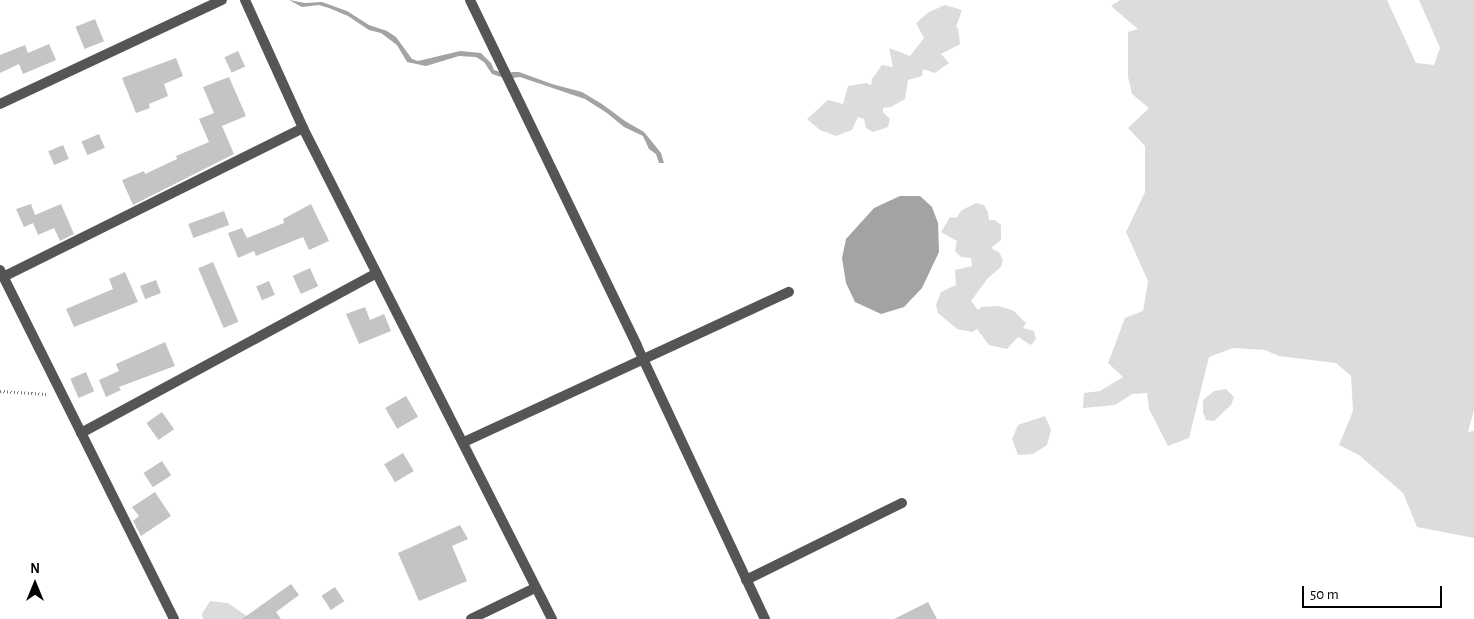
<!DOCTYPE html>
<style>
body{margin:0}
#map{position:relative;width:1474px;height:619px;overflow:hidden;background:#fff;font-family:"Alegreya Sans",sans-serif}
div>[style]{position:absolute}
.green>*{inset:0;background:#dcdcdc}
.water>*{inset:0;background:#a3a3a3}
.building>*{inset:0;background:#c4c4c4;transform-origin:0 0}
.path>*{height:3px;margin-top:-1.5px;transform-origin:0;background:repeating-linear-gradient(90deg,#777 0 1px,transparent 0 3.5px)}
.street>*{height:10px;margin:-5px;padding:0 5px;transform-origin:5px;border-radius:5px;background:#555}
span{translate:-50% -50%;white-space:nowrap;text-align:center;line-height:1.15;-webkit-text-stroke:4.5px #fff;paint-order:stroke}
.north{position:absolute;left:10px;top:559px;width:50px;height:50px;-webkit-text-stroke:4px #fff;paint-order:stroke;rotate:0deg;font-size:14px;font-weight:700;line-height:20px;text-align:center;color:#000}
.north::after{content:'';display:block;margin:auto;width:18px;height:22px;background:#000;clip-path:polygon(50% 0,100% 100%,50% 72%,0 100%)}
.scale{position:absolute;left:1302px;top:586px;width:140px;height:22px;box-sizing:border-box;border:2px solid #000;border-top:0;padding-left:6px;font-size:15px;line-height:18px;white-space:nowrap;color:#000;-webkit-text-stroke:4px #fff;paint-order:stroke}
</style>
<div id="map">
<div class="green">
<i style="clip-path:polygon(1120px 0,1387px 0,1416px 63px,1434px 65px,1440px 48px,1419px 0,1474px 0,1474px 410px,1468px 432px,1474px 431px,1474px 538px,1417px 527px,1403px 493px,1359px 455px,1339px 445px,1353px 411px,1351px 376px,1336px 363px,1279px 356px,1265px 350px,1233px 348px,1209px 357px,1189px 438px,1168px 446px,1149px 409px,1147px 393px,1132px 394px,1115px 405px,1083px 408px,1084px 393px,1100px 391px,1123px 377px,1108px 363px,1125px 318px,1143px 311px,1148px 281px,1126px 232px,1145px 192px,1145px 146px,1128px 128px,1149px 108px,1132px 94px,1128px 77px,1128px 32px,1138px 29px,1111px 6px)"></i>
<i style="clip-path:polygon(945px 5px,962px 10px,956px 27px,958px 28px,960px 44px,941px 54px,949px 63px,935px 73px,923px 69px,922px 76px,908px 80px,905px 99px,891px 107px,883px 108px,883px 112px,890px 119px,888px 127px,873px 132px,866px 128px,864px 119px,858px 117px,852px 130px,836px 136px,820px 130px,807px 119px,828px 100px,843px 104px,848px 86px,866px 83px,871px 85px,872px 79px,882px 65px,893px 67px,889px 48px,910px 56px,924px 38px,916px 23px,929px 12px)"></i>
<i style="clip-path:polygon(976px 203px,984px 205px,988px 212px,989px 220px,995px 220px,1001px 225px,1001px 240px,991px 248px,999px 252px,1003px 260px,1001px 267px,988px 278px,971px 301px,978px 310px,982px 307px,999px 306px,1014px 311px,1026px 323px,1023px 328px,1034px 331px,1036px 339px,1031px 345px,1018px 337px,1007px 349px,989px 345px,977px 329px,972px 332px,957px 329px,938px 313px,936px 305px,941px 292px,956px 285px,955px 270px,972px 266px,971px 258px,961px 257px,955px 251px,957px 241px,941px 232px,950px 217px,956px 218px,962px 210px)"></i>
<i style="clip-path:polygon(1226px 389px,1234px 397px,1231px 405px,1214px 421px,1206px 420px,1203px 412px,1203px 400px,1214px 391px)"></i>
<i style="clip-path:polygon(1045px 416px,1051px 430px,1047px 445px,1033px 454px,1018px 455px,1012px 439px,1018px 425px)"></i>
<i style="clip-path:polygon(210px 601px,228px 603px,251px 619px,203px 619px,202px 614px)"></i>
</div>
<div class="water">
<i style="clip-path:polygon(289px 0,305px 3px,322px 2px,347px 11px,369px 25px,387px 31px,396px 37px,412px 59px,418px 61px,460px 51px,481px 53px,491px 63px,494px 70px,503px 73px,504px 78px,492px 74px,484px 62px,476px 57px,459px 56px,426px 66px,407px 62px,397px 45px,381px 33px,369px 30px,348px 16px,329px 8px,319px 5px,302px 7px)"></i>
<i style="clip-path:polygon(511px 72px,519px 72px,552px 84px,582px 92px,602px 104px,625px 121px,644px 132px,661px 153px,664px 163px,659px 163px,656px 154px,649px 149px,643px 136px,624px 127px,607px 113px,585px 99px,520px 77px,512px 78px)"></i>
<i style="clip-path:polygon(900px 196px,920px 196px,932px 207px,938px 223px,939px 252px,922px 288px,904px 307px,881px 314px,855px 302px,846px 283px,842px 258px,846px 239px,874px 208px)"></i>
</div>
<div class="building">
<i style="left:95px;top:19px;width:24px;height:21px;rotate:68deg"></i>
<i style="clip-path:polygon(49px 44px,56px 60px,23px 74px,19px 64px,0 73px,0 55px,25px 45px,28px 53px)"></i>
<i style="left:238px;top:51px;width:17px;height:15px;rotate:65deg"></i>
<i style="clip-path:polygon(176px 58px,183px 76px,164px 84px,168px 96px,149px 104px,150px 108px,136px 113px,122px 78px)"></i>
<i style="clip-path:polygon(229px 77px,246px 116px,222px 126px,234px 154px,133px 205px,122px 180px,144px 171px,145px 174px,177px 159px,176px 156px,209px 142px,199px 119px,214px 113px,203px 87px)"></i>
<i style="left:99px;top:134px;width:15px;height:19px;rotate:67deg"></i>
<i style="left:63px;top:145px;width:15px;height:16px;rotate:67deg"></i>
<i style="clip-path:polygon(31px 204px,35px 215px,61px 204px,74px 234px,60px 241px,54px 228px,38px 235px,33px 223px,24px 227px,16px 209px)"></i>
<i style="clip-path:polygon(311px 204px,329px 241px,309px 250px,303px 237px,256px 256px,254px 251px,238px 258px,228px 233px,242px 228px,247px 238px,284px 223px,283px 219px)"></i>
<i style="left:224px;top:211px;width:15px;height:38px;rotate:70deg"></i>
<i style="left:213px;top:262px;width:65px;height:16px;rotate:67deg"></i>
<i style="left:310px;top:268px;width:20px;height:19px;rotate:66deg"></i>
<i style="clip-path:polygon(125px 272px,138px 302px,74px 327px,66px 309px,113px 289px,109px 279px)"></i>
<i style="left:156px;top:280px;width:14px;height:17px;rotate:69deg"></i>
<i style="left:269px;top:281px;width:15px;height:14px;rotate:67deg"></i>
<i style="clip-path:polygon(365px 307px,370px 320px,384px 314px,391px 331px,359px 344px,346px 314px)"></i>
<i style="clip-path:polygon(165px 342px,175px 366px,119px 387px,121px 390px,106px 397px,99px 380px,119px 371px,116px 364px)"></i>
<i style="left:86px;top:372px;width:21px;height:17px;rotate:67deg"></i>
<i style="left:406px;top:396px;width:24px;height:24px;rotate:60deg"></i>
<i style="left:162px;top:412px;width:21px;height:19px;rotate:55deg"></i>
<i style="left:403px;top:453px;width:21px;height:22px;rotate:59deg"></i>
<i style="left:162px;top:461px;width:17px;height:22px;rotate:57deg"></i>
<i style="clip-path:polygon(155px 492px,171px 516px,141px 536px,133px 521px,139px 516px,132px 507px)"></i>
<i style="clip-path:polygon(460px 525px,468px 539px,452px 546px,467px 581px,419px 601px,398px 553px)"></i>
<i style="clip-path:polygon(291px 584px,299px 595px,276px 612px,281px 619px,242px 619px)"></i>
<i style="left:335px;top:587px;width:17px;height:16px;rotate:57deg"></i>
<i style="clip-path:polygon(928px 602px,937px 619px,894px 619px)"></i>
</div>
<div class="path">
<i style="left:0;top:391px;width:48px;rotate:3.6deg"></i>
</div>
<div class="street">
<i style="left:245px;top:0;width:141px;rotate:65.6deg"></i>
<i style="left:303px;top:128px;width:551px;rotate:63.11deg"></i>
<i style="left:470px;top:0;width:384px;rotate:64.2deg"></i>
<i style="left:637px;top:346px;width:302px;rotate:64.9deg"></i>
<i style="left:0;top:104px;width:245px;rotate:-25.1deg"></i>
<i style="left:0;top:270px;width:390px;rotate:63.5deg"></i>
<i style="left:3px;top:277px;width:335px;rotate:-26.4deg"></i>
<i style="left:81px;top:433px;width:336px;rotate:-28.4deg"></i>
<i style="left:464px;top:442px;width:358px;rotate:-24.8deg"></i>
<i style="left:746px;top:580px;width:174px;rotate:-26.3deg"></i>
<i style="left:471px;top:619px;width:71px;rotate:-25.8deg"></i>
</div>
<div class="north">N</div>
<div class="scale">50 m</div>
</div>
